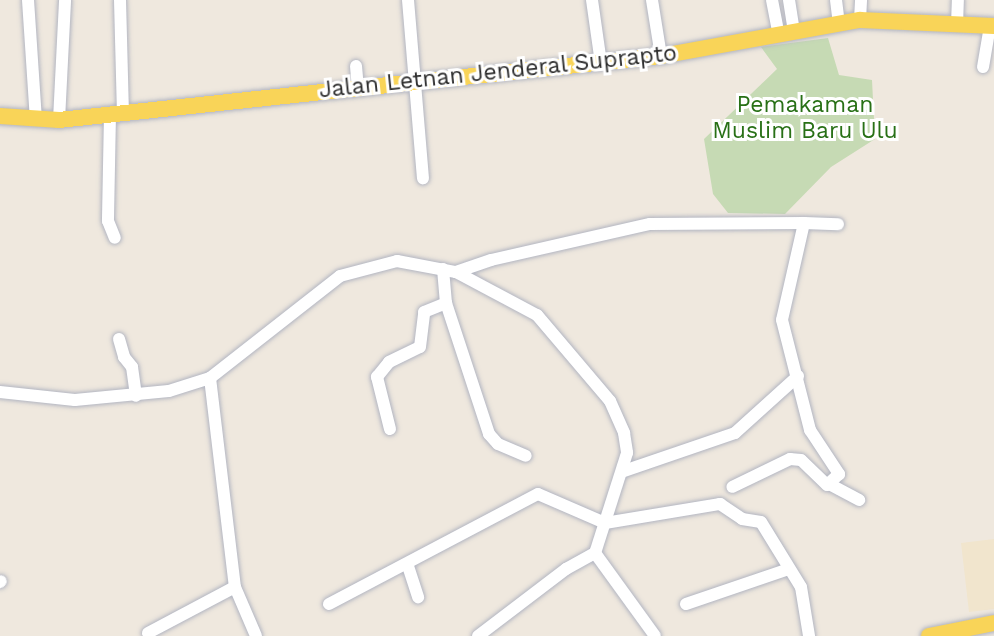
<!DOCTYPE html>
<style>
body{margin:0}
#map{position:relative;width:994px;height:636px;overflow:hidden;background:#efe8de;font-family:"Work Sans",sans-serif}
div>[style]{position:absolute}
.education>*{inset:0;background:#f1e5cd}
.cemetery>*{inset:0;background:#c6dab4}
.roads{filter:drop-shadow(0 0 2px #b2b5c1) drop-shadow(0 0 2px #b2b5c1)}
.minor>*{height:12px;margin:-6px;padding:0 6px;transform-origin:6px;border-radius:6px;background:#fff}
.major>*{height:16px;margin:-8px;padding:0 8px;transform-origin:8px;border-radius:8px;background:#f9d458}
span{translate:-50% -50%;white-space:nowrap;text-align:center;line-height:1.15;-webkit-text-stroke:6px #fff;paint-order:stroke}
.street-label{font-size:23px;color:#2c2c2c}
.park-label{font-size:23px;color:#287016}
</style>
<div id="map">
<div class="education">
<i style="clip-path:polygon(994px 539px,994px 609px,969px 612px,961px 543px)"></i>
</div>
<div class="cemetery">
<i style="clip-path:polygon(828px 38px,839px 75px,872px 80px,875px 139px,831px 167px,785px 214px,728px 213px,713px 194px,704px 139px,777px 69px,761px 47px)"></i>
</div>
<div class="roads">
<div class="minor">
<i style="left:28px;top:0;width:120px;rotate:86.2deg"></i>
<i style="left:120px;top:0;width:113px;rotate:88.5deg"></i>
<i style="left:408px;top:0;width:179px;rotate:85.2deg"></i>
<i style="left:592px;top:0;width:64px;rotate:81.9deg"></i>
<i style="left:652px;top:0;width:57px;rotate:80.9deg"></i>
<i style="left:772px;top:0;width:36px;rotate:79deg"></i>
<i style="left:789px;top:0;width:32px;rotate:81deg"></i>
<i style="left:836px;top:0;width:24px;rotate:83deg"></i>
<i style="left:860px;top:20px;width:20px;rotate:-87deg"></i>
<i style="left:957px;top:25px;width:25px;rotate:-88deg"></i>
<i style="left:356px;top:66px;width:22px;rotate:85deg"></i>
<i style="left:983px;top:67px;width:42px;rotate:-80.3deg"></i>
<i style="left:110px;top:114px;width:107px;rotate:91.1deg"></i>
<i style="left:108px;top:221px;width:18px;rotate:68deg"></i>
<i style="left:59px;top:120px;width:120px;rotate:-87.1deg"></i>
<i style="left:804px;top:223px;width:34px;rotate:2deg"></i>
<i style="left:443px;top:269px;width:34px;rotate:85deg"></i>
<i style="left:446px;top:303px;width:138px;rotate:71.8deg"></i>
<i style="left:489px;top:434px;width:13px;rotate:48deg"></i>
<i style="left:498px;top:444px;width:30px;rotate:23deg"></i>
<i style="left:456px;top:272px;width:37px;rotate:-19deg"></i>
<i style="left:491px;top:260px;width:163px;rotate:-12.8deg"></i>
<i style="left:650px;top:224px;width:154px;rotate:-0.4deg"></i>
<i style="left:804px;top:223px;width:99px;rotate:102.8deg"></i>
<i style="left:782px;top:320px;width:114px;rotate:75.7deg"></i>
<i style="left:810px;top:430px;width:53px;rotate:56.6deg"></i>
<i style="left:839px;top:474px;width:16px;rotate:137deg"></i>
<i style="left:827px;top:485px;width:36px;rotate:-136deg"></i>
<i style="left:801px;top:460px;width:11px;rotate:-175deg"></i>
<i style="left:790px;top:459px;width:64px;rotate:154.2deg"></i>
<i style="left:119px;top:339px;width:19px;rotate:74deg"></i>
<i style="left:124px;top:357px;width:13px;rotate:51deg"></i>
<i style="left:132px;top:367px;width:29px;rotate:82deg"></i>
<i style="left:210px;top:378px;width:210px;rotate:83.2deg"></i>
<i style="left:235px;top:587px;width:53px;rotate:66.8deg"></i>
<i style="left:0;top:392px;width:75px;rotate:6.1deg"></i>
<i style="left:75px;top:400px;width:94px;rotate:-5.5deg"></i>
<i style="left:169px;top:391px;width:43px;rotate:-17.6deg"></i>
<i style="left:210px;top:378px;width:165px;rotate:-38.1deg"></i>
<i style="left:340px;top:276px;width:59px;rotate:-14.7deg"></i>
<i style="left:397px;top:261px;width:60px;rotate:10.6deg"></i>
<i style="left:456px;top:272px;width:92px;rotate:28deg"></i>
<i style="left:537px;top:315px;width:113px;rotate:49.7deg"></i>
<i style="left:610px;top:401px;width:35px;rotate:66deg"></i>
<i style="left:624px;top:433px;width:20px;rotate:81deg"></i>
<i style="left:627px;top:453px;width:105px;rotate:107.7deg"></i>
<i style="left:595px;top:553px;width:102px;rotate:54.1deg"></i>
<i style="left:390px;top:429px;width:54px;rotate:-104deg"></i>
<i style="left:377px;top:377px;width:19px;rotate:-51deg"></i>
<i style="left:389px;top:362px;width:34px;rotate:-26deg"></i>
<i style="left:420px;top:347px;width:35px;rotate:-83deg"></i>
<i style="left:424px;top:312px;width:24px;rotate:-22deg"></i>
<i style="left:624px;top:471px;width:117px;rotate:-18.9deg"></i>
<i style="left:735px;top:433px;width:85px;rotate:-42.1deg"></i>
<i style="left:831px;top:485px;width:32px;rotate:28deg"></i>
<i style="left:408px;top:566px;width:33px;rotate:72deg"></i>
<i style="left:0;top:582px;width:1px;rotate:-45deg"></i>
<i style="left:329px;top:604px;width:236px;rotate:-27.8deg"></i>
<i style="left:538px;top:494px;width:73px;rotate:23.4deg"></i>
<i style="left:605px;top:523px;width:117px;rotate:-9.4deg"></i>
<i style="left:720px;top:504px;width:27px;rotate:34deg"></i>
<i style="left:742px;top:519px;width:19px;rotate:9deg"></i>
<i style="left:761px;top:522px;width:76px;rotate:58.4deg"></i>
<i style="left:801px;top:587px;width:50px;rotate:80.7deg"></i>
<i style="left:686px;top:604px;width:109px;rotate:-18.8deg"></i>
<i style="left:148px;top:633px;width:98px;rotate:-27.9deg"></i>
<i style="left:478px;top:636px;width:111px;rotate:-37.3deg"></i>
<i style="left:566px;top:569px;width:33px;rotate:-29deg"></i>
</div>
<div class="major">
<i style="left:0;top:116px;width:59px;rotate:3.9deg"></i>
<i style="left:59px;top:120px;width:605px;rotate:-6.07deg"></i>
<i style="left:661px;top:56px;width:202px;rotate:-10.3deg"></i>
<i style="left:860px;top:20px;width:134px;rotate:2.6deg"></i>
<i style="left:929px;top:636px;width:66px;rotate:-11.3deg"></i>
</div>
</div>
<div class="street-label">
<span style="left:498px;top:72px;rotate:-6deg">Jalan Letnan Jenderal Suprapto</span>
</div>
<div class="park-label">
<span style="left:805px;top:118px">Pemakaman<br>Muslim Baru Ulu</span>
</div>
</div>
